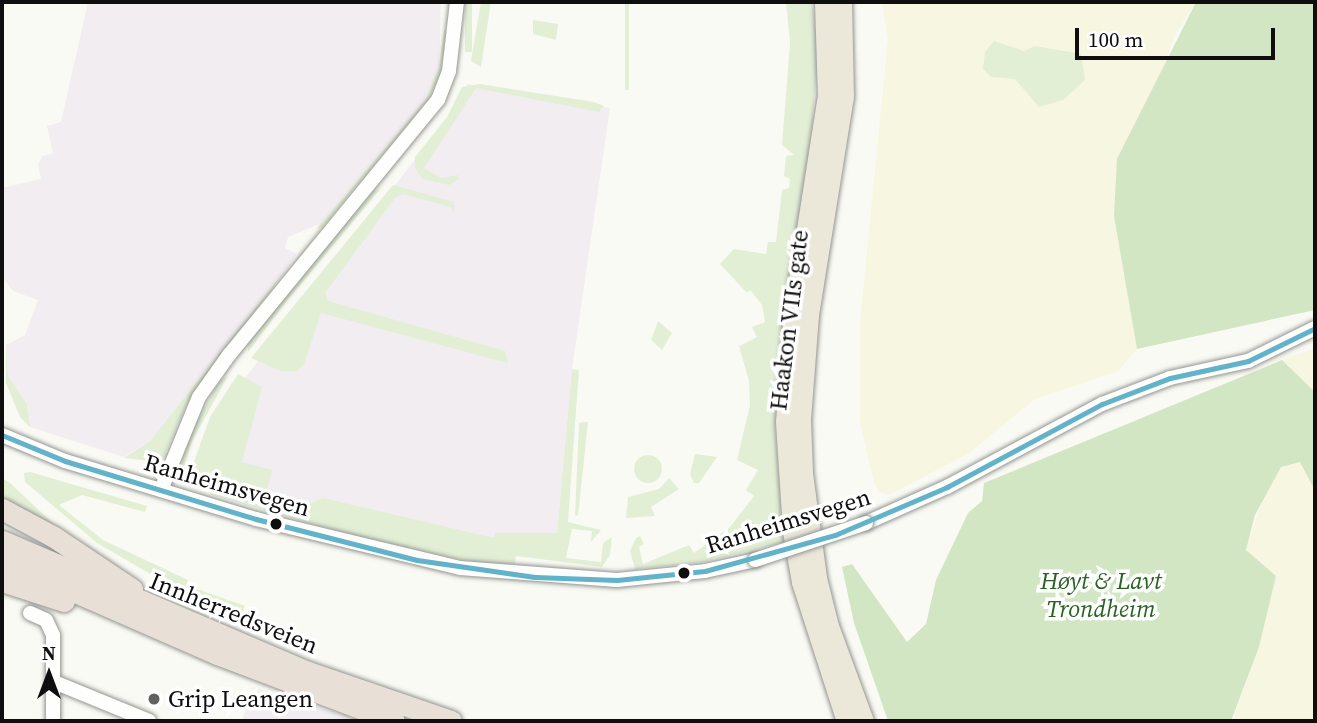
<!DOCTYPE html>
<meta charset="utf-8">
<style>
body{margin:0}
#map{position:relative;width:1317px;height:723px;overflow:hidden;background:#fafaf4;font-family:"Source Serif 4",serif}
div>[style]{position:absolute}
.industrial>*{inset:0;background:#f2edf0}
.farmland>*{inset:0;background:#f6f6e1}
.green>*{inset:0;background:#e2efd5;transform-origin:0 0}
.round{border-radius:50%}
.forest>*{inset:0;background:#d2e6c4}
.roads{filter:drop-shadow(0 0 2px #949492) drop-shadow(0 0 2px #949492)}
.minor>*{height:14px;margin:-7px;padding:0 7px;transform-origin:7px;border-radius:7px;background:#fefefd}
.major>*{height:19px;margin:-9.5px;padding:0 9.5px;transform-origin:9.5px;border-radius:9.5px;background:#ebe8da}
.highway>*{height:21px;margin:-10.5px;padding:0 10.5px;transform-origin:10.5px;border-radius:10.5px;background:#e8e0d7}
.bridges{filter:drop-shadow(0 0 2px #949492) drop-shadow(0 0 2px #949492)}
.minor-bridge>*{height:14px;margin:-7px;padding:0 7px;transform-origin:7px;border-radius:7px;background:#fefefd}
.bus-1>*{height:5px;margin:-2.5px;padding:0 2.5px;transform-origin:2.5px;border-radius:2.5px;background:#62b2ca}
.dots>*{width:19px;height:19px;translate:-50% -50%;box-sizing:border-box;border:4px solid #fff;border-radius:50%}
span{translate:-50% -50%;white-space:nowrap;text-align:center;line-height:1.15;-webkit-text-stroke:7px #fff;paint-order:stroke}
.street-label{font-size:24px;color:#0e0e0e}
.park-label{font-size:24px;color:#2a6222;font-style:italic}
.poi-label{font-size:24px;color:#0e0e0e}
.left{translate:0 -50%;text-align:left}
.frame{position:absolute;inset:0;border:4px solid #0e0e0e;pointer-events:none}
.north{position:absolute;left:14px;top:639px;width:70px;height:70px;-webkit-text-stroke:5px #fff;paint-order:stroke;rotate:0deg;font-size:19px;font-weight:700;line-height:28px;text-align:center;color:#0e0e0e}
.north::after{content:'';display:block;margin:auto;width:24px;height:32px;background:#0e0e0e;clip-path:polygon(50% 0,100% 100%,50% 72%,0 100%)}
.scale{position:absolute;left:1075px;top:28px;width:200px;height:32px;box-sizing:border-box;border:4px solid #0e0e0e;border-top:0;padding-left:9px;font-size:21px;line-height:24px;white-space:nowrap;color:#0e0e0e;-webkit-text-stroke:5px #fff;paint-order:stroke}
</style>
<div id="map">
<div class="industrial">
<i style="clip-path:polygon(88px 2px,441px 2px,439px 65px,426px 100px,320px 224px,288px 237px,285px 248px,297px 254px,150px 441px,124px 457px,30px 427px,27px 404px,8px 376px,6px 345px,25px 335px,38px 300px,13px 291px,2px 277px,2px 188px,41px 179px,38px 164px,43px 156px,53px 153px,47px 126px,61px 122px)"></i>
<i style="clip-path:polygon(467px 84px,610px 108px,572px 369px,555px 557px,216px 485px,241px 383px,463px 98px)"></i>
<i style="clip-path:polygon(253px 687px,361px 721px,242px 721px)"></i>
</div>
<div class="farmland">
<i style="clip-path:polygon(882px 2px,1196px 2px,1174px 37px,1114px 216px,1137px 349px,1118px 371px,1035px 399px,968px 454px,889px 495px,879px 492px,874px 483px,860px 423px,860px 323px,888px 39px)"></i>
<i style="clip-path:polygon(1315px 348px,1315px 392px,1282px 360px)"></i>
<i style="clip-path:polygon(1300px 462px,1313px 486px,1315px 481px,1315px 721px,1232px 721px,1259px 647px,1276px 576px,1246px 550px,1263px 497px,1281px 467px)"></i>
</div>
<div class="green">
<i style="left:465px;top:2px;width:7px;height:50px"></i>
<i style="clip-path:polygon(481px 2px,491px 2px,481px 67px,471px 61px)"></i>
<i style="left:625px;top:2px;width:4px;height:88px"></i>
<i style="clip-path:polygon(786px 2px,812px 2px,818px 47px,812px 127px,777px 376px,775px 429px,784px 542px,703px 562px,635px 569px,630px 551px,636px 538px,640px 536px,644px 544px,639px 547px,643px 564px,689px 545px,694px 553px,730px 527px,754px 496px,746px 490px,758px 470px,737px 460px,750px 405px,749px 381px,739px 346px,757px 337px,752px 327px,765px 322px,762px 305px,751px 291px,746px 292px,720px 264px,734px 249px,766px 254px,768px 242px,776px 242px,782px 190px,789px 188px,790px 179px,784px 176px,786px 156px,794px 155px,782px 145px,790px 43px)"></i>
<i style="clip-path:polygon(533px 20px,558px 24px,556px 40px,533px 34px)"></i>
<i style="clip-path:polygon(448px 29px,440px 74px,428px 100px,322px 227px,316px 229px,426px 100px,439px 65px,444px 30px)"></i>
<i style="clip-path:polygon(994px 41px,1024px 51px,1035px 46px,1081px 54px,1085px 80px,1063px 100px,1039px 107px,1015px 79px,991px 77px,983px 69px,985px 52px)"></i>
<i style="clip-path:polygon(480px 84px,594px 102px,604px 106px,599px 112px,476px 88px,424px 168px,441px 178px,458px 175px,459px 179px,449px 185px,422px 179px,415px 168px,415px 157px,447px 117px,462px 87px)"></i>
<i style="clip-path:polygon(393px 185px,454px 202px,454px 215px,451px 207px,403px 194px,395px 198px,325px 293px,328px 301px,505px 351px,508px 363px,321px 313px,304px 364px,297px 371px,281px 371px,251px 358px)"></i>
<i style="clip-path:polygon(381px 188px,287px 301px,248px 352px,248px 341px,371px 192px)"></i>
<i style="clip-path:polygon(296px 256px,186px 405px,164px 456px,158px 462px,124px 458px,150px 441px)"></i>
<i style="clip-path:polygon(658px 321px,672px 333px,662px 350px,651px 340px)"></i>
<i style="clip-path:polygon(6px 345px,8px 376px,27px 404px,30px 427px,20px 417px,6px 383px)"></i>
<i style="clip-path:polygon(572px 369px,579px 370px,568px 522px,601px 530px,591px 542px,592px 531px,572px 529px,566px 558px,601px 562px,603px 543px,612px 537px,610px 555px,602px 567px,516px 556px,515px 564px,487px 565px,351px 535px,211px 495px,192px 467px,210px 417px,238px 374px,262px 387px,242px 462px,272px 470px,267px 491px,311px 503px,323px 498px,494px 538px,495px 533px,557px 533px)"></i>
<i style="clip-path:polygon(228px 376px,192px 441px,185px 465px,180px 467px,191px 432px,220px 380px)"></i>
<i style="clip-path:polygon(583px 422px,588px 422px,578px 516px,575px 515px,579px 423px)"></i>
<i style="clip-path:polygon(695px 454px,717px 457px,699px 483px,694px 483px,690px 474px)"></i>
<i class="round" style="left:634px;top:455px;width:28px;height:28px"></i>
<i style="clip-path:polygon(30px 472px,147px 506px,145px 512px,82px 495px,59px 505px,103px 540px,188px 580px,186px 585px,245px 606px,241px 616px,171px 586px,97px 543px,25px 482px,24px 473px)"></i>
<i style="clip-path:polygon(2px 478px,10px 483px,59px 529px,2px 504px)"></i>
<i style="clip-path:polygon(669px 478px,679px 489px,651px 507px,655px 516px,626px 518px,628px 497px,659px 489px)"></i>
</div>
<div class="forest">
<i style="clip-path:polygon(1196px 2px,1315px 2px,1315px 310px,1137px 349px,1114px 216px,1117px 159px)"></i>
<i style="clip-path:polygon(1282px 360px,1315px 392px,1315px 481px,1313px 487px,1300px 462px,1281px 467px,1255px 515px,1246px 550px,1276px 576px,1259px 647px,1231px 721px,888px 721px,854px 623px,842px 567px,852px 564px,907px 642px,926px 624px,936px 580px,968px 513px,982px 501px,984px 483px)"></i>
</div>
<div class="roads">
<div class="minor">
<i style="left:2px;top:435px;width:68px;rotate:22.4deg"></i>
<i style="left:65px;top:461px;width:200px;rotate:16.9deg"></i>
<i style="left:256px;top:519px;width:210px;rotate:13.5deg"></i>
<i style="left:460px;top:568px;width:157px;rotate:4.4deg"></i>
<i style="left:617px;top:580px;width:88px;rotate:-5.8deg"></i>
<i style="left:705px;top:571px;width:51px;rotate:-12.4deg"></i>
<i style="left:161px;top:490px;width:100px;rotate:-67.8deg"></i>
<i style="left:199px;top:397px;width:52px;rotate:-54.5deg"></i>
<i style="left:229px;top:355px;width:330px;rotate:-50.7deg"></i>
<i style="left:438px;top:100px;width:31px;rotate:-69deg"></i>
<i style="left:449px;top:71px;width:69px;rotate:-83.4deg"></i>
<i style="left:866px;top:523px;width:89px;rotate:-24deg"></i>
<i style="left:947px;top:487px;width:176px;rotate:-28.2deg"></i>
<i style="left:1102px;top:404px;width:73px;rotate:-20.9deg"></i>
<i style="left:1170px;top:378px;width:80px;rotate:-12.3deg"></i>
<i style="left:1248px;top:361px;width:75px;rotate:-26.2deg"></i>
<i style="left:30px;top:613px;width:17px;rotate:24deg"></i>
<i style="left:46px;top:620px;width:17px;rotate:65deg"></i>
<i style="left:53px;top:635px;width:86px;rotate:90deg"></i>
<i style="left:54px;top:682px;width:103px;rotate:22.3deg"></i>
</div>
<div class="major">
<i style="left:824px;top:2px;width:93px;rotate:88.2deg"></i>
<i style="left:827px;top:95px;width:219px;rotate:98.9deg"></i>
<i style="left:793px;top:311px;width:111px;rotate:94.1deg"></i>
<i style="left:785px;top:422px;width:109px;rotate:86.3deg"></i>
<i style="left:792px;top:531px;width:52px;rotate:80deg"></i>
<i style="left:801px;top:582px;width:146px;rotate:72.1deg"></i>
<i style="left:842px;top:2px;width:94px;rotate:88.8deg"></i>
<i style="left:844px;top:96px;width:222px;rotate:99.1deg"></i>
<i style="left:809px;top:315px;width:105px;rotate:94.4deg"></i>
<i style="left:801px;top:420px;width:53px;rotate:87.8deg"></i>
<i style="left:803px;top:473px;width:106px;rotate:82.4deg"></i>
<i style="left:817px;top:578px;width:49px;rotate:76deg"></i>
<i style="left:829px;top:626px;width:101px;rotate:69.8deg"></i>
</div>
<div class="highway">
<i style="left:2px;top:509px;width:59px;rotate:28.3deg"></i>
<i style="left:54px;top:537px;width:94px;rotate:33.7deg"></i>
<i style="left:2px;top:541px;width:333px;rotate:23.2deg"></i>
<i style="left:308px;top:672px;width:151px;rotate:18.9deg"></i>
<i style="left:2px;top:560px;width:235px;rotate:23.6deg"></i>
<i style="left:217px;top:654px;width:189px;rotate:20.7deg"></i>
<i style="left:2px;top:581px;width:65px;rotate:17.9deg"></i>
</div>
</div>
<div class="bridges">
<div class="minor-bridge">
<i style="left:755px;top:560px;width:117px;rotate:-18.4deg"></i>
</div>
</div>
<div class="bus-1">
<i style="left:2px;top:435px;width:68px;rotate:22.4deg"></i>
<i style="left:65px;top:461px;width:200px;rotate:16.9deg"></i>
<i style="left:256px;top:519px;width:166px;rotate:14.3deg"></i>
<i style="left:417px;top:560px;width:119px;rotate:8.2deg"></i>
<i style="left:535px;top:577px;width:82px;rotate:2.1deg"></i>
<i style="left:617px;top:580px;width:88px;rotate:-5.8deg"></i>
<i style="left:705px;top:571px;width:135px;rotate:-15.5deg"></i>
<i style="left:835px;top:535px;width:122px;rotate:-23.2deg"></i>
<i style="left:947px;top:487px;width:176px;rotate:-28.2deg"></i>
<i style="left:1102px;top:404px;width:73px;rotate:-20.9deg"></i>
<i style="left:1170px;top:378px;width:80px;rotate:-12.3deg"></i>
<i style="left:1248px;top:361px;width:75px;rotate:-26.2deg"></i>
</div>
<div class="dots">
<i style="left:276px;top:524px;background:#0e0e0e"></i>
<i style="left:684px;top:573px;background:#0e0e0e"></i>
<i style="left:154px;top:699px;background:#61615e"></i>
</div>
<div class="street-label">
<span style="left:789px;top:320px;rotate:-83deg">Haakon VIIs gate</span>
<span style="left:227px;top:485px;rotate:16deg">Ranheimsvegen</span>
<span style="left:788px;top:521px;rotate:-17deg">Ranheimsvegen</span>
<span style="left:234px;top:613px;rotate:22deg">Innherredsveien</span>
</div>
<div class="park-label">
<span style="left:1101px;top:595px">Høyt &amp; Lavt<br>Trondheim</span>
</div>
<div class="poi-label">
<span class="left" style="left:168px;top:699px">Grip Leangen</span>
</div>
<div class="frame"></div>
<div class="north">N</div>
<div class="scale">100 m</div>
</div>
